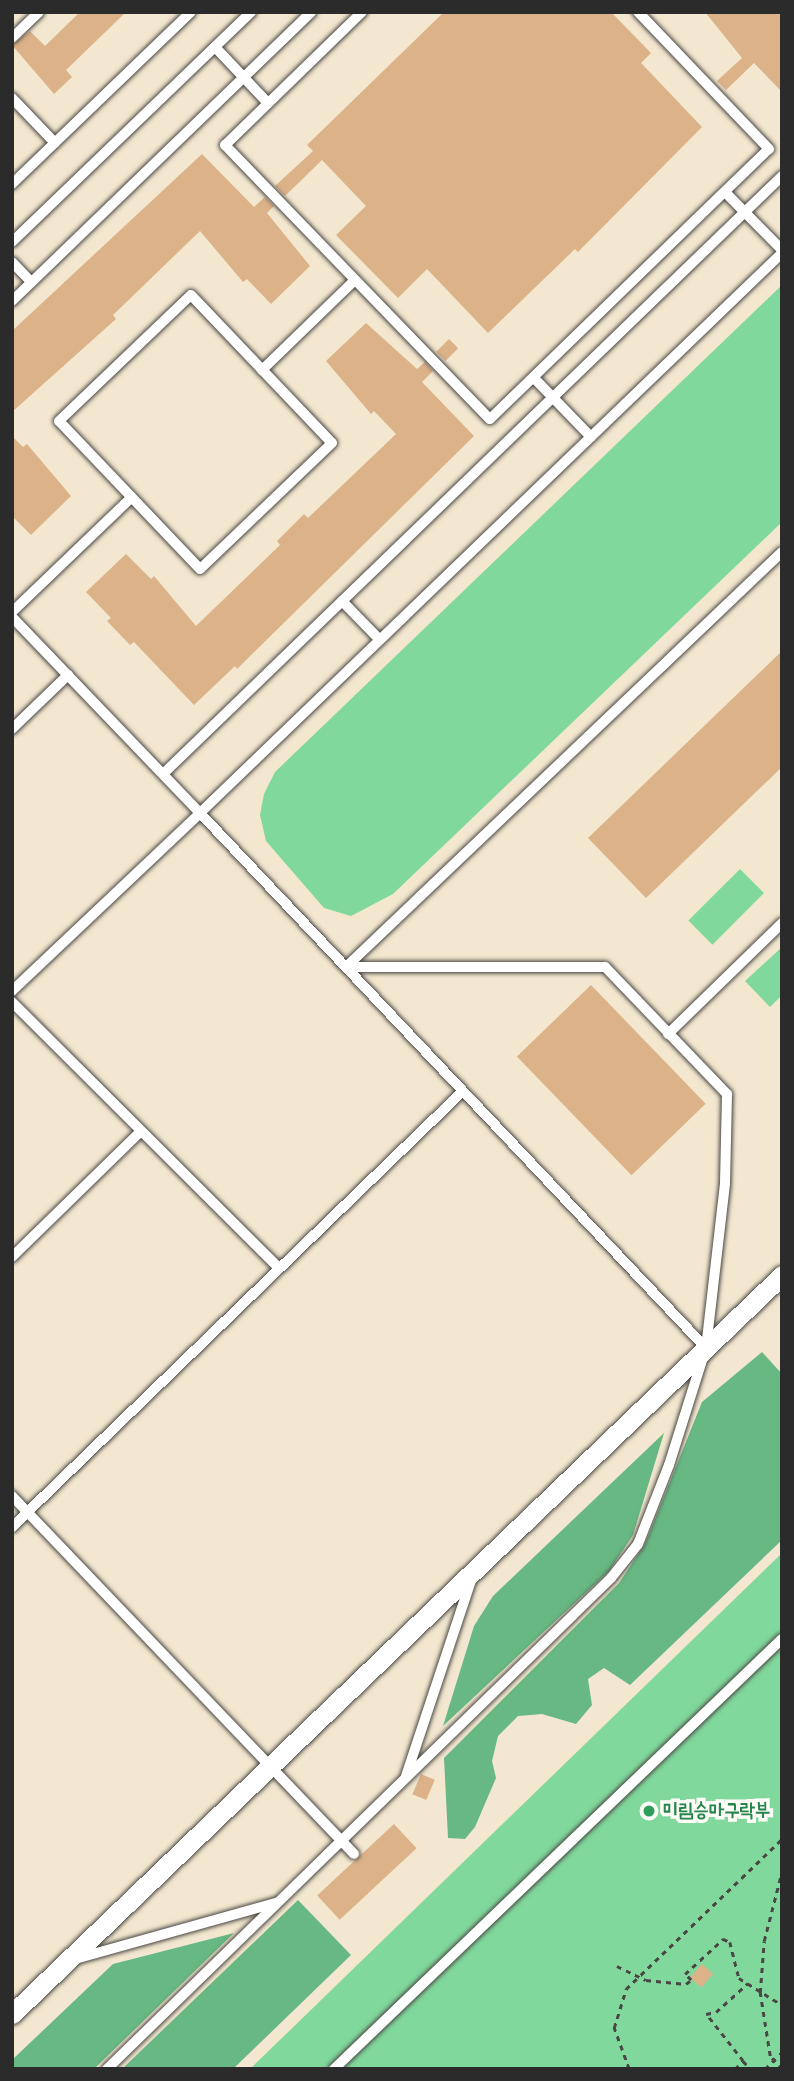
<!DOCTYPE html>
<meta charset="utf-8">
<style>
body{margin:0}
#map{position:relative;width:794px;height:2081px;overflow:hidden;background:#f3e7cf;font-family:"Comic Neue","Poor Story",sans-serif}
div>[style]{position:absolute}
.green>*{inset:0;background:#81d89c;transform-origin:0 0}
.forest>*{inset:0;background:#68b884}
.building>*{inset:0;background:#dcb289;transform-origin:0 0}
.path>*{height:2.5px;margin-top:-1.25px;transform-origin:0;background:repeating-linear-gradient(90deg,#494744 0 5px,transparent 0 10px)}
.roads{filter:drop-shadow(0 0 2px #494744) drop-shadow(0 0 2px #494744)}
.service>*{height:10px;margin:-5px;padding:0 5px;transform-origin:5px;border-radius:5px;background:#fff}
.minor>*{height:19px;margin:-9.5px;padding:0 9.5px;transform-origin:9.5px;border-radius:9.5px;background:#fff}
.dots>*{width:19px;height:19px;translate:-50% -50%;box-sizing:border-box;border:4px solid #fdfcf7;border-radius:50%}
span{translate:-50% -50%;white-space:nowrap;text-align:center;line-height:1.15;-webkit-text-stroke:7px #fdfcf7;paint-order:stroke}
.leisure-label{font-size:19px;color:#27864d;font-weight:700}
.left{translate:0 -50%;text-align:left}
.frame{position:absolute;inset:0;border:14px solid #2b2b2b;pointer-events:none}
</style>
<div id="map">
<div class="green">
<i style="clip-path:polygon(782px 285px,782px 522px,393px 894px,351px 916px,324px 908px,266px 841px,260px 815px,264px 794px,275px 772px)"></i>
<i style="left:740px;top:869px;width:34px;height:73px;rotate:45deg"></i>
<i style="clip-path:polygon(782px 947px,782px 995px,770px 1007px,745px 981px)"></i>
<i style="clip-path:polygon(782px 1553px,782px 2069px,250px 2069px)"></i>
</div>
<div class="forest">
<i style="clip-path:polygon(762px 1352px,782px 1374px,782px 1540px,630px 1685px,604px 1668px,588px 1679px,592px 1705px,576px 1724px,542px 1714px,518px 1716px,498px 1736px,492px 1761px,496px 1778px,475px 1827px,465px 1839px,448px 1838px,444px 1758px,619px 1583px,645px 1544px,702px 1402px)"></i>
<i style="clip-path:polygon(664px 1433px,633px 1535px,609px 1571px,443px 1726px,474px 1626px,493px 1596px)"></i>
<i style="clip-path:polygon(298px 1900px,351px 1955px,233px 2069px,122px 2069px)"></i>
<i style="clip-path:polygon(234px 1933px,94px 2069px,12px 2069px,12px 2060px,113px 1964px)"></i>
</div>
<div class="building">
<i style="clip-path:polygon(80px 12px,126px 12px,66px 70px,72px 77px,54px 94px,12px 45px,30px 31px,45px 46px)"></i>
<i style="clip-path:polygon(444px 12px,611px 12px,651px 53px,641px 63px,702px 127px,578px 252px,575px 249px,488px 333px,427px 269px,398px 298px,336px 235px,366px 206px,322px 160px,285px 196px,275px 186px,313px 151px,307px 145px)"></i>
<i style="clip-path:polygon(705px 12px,782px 12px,782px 92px,754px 63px,726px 90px,717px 81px,742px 58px)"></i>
<i style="clip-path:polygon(202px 154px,254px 207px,265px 197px,274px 206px,267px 213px,310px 266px,271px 304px,247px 279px,243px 282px,200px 231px,113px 315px,116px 319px,12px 412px,12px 331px)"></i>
<i style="clip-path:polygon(366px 323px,417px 369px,425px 362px,433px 371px,422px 382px,474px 436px,237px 669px,235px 666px,194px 705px,134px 642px,130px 645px,107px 621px,111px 618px,86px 592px,126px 554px,151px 579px,154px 576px,196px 626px,280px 545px,277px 541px,304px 514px,308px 518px,396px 434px,374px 411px,371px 414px,326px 361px)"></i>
<i style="left:449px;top:339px;width:13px;height:18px;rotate:45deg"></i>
<i style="clip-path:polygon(12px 436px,23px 447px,27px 444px,71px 496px,31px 535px,12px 516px)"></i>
<i style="clip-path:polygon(782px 651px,782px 767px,646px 898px,588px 838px)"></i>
<i style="left:591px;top:985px;width:165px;height:103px;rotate:46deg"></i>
<i style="left:421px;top:1774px;width:15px;height:22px;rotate:23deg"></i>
<i style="left:394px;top:1824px;width:33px;height:105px;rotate:47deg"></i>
<i style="left:702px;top:1964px;width:15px;height:18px;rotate:42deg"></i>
</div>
<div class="path">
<i style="left:617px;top:1966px;width:32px;rotate:26deg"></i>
<i style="left:646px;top:1980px;width:40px;rotate:5.7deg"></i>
<i style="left:686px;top:1984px;width:6px;rotate:-39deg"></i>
<i style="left:691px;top:1980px;width:8px;rotate:-135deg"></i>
<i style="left:685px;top:1974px;width:52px;rotate:-42.6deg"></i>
<i style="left:723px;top:1939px;width:8px;rotate:23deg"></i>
<i style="left:730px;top:1942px;width:37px;rotate:76deg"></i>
<i style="left:739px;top:1978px;width:51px;rotate:32.1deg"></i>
<i style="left:743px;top:2061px;width:60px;rotate:-128.2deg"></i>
<i style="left:706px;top:2014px;width:10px;rotate:-11deg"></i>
<i style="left:716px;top:2012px;width:43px;rotate:-42.2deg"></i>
<i style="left:629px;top:2069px;width:44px;rotate:-110.1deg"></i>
<i style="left:614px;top:2028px;width:41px;rotate:-72.9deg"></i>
<i style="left:626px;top:1989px;width:216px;rotate:-43.9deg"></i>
<i style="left:735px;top:2069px;width:11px;rotate:-45deg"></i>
<i style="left:743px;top:2061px;width:11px;rotate:45deg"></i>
<i style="left:765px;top:2069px;width:24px;rotate:-45deg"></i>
<i style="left:782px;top:2069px;width:18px;rotate:-133deg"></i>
<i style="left:770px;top:2056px;width:64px;rotate:-99deg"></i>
<i style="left:760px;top:1993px;width:52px;rotate:-85.6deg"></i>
<i style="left:764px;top:1941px;width:72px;rotate:-75.6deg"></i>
</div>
<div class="roads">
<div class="service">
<i style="left:362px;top:12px;width:191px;rotate:135.8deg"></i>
<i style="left:225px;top:145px;width:381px;rotate:46deg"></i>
<i style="left:490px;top:419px;width:388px;rotate:-44.1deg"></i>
<i style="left:769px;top:149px;width:190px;rotate:-133.7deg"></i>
<i style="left:12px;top:38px;width:37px;rotate:-44deg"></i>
<i style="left:215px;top:47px;width:77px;rotate:46.6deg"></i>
<i style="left:12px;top:98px;width:62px;rotate:46.3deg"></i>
<i style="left:12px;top:184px;width:248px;rotate:-43.9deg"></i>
<i style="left:725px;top:192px;width:81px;rotate:45.5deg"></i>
<i style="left:12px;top:242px;width:332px;rotate:-43.9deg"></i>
<i style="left:12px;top:262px;width:28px;rotate:46deg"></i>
<i style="left:191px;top:295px;width:204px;rotate:46.4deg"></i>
<i style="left:332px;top:443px;width:182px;rotate:136.3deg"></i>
<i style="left:200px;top:569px;width:204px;rotate:-133.6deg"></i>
<i style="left:59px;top:421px;width:182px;rotate:-43.7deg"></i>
<i style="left:12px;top:301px;width:416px;rotate:-44deg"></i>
<i style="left:262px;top:370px;width:129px;rotate:-44.1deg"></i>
<i style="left:534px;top:378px;width:82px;rotate:46deg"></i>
<i style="left:342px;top:601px;width:54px;rotate:45.7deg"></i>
<i style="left:12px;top:612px;width:166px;rotate:-43.8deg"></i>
<i style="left:12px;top:617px;width:272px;rotate:46.2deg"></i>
<i style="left:200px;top:813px;width:808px;rotate:-43.9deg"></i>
<i style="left:12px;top:729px;width:78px;rotate:-44deg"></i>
<i style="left:163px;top:774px;width:861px;rotate:-44.01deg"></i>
<i style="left:346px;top:967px;width:602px;rotate:-43.59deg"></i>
<i style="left:12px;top:991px;width:259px;rotate:-43.4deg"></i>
<i style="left:200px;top:813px;width:736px;rotate:46.6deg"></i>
<i style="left:12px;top:1002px;width:377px;rotate:44.9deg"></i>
<i style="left:668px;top:1034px;width:159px;rotate:-44.2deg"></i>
<i style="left:12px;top:1257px;width:180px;rotate:-44.3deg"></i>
<i style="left:12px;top:1496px;width:495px;rotate:46.3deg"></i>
<i style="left:12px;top:1527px;width:627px;rotate:-44.03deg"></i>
<i style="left:406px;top:1776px;width:209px;rotate:-71.6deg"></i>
<i style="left:75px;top:1959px;width:209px;rotate:-15.6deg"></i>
<i style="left:107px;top:2069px;width:704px;rotate:-44.25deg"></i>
<i style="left:611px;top:1578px;width:43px;rotate:-51.5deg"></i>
<i style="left:638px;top:1544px;width:85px;rotate:-68.6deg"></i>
<i style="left:669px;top:1465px;width:123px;rotate:-72.5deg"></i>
<i style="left:706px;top:1348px;width:166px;rotate:-83.4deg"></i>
<i style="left:725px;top:1183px;width:89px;rotate:-88.7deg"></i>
<i style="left:727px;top:1094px;width:176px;rotate:-133.8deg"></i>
<i style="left:605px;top:967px;width:259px;rotate:180deg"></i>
<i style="left:334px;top:2069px;width:621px;rotate:-43.83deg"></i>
</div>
<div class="minor">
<i style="left:12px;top:2014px;width:1067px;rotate:-43.82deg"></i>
</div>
</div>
<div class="dots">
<i style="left:649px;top:1811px;background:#2e9e5b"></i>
</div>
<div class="leisure-label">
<span class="left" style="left:663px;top:1811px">미림승마구락부</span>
</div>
<div class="frame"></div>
</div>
